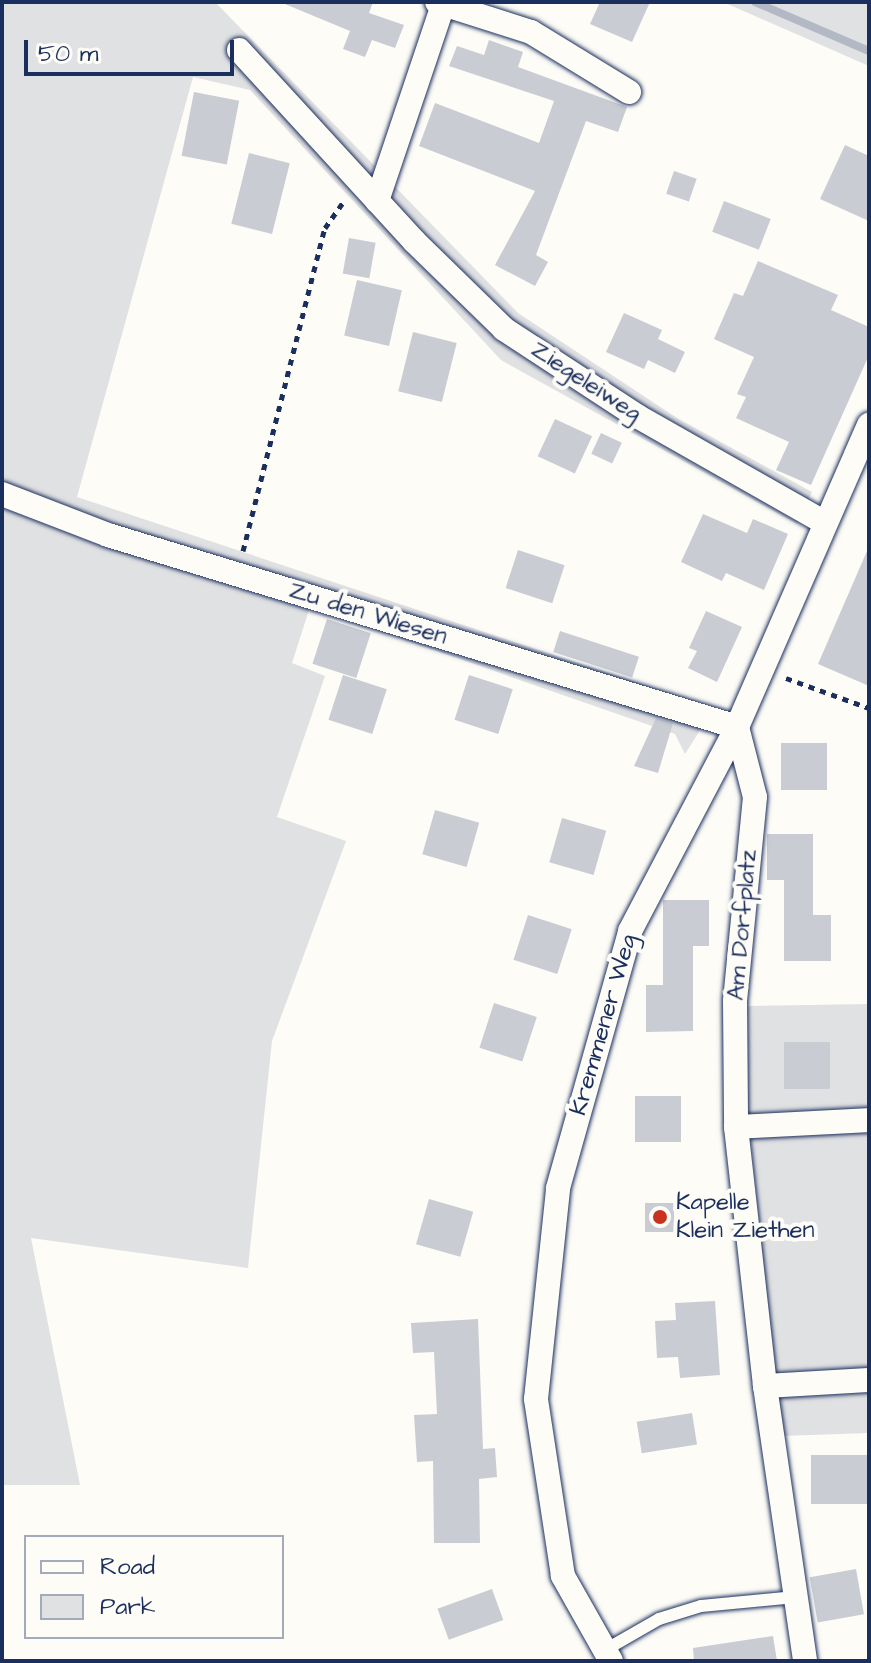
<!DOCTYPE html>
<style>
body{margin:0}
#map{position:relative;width:871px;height:1663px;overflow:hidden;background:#fdfcf7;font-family:"Architects Daughter",sans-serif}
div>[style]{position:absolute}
.green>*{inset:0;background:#e0e1e3}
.stream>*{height:8px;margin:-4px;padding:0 4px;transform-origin:4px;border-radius:4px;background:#b3b8c5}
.building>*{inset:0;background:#c9ccd3;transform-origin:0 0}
.path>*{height:5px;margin-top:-2.5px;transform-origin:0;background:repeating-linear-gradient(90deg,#1b2f5e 0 6px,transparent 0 12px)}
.roads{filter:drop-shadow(0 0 2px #1b2f5e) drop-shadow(0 0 2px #1b2f5e)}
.lane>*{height:12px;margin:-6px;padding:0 6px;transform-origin:6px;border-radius:6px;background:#fdfcf7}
.street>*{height:24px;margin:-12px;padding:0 12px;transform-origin:12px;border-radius:12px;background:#fdfcf7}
.dots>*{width:22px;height:22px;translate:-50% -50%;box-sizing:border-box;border:4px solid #fdfcf7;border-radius:50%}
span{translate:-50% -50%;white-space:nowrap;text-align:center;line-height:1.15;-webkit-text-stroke:8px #fdfcf7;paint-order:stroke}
.street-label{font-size:24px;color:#1b2f5e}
.poi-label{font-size:24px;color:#1b2f5e}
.left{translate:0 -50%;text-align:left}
.frame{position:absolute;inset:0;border:4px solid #1b2f5e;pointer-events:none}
.legend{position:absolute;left:24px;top:1535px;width:260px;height:104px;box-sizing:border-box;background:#fdfcf7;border:2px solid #a3aaba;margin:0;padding:10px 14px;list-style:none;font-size:24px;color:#1b2f5e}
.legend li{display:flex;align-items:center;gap:16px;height:40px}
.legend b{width:40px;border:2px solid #a3aaba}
.scale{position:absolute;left:24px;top:40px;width:210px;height:36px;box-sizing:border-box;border:4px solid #1b2f5e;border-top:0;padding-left:10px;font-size:24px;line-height:28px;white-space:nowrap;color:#1b2f5e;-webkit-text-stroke:6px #fdfcf7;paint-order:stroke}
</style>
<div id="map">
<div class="green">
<i style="clip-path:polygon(2px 2px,215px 2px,518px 313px,677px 418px,812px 492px,797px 524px,501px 360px,250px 90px,193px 77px,77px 497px,714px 708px,685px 754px,675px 734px,310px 607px,292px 663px,325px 676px,277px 817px,346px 841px,272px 1041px,248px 1268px,31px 1238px,80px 1485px,2px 1485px)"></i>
<i style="clip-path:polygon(723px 2px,869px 2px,869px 66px)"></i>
<i style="clip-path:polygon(869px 1004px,869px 1433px,781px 1436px,748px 1112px,747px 1006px)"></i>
</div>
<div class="stream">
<i style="left:755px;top:2px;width:124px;rotate:23.3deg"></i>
</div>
<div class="building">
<i style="clip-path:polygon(280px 2px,373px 2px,369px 13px,404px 25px,395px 48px,372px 40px,365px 57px,343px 49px,350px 31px)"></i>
<i style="clip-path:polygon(600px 2px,650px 2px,632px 42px,590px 24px)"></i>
<i style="clip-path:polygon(489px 40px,523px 52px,518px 67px,627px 107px,618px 132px,586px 121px,536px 255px,548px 262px,535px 286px,495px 265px,535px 191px,419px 146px,435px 103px,539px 143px,554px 101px,449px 66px,457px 46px,484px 55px)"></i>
<i style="left:194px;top:92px;width:46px;height:65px;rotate:11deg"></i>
<i style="clip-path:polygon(845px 145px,869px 156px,869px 221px,820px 199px)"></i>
<i style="left:249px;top:153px;width:42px;height:73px;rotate:14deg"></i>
<i style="left:674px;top:171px;width:24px;height:24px;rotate:19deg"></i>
<i style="left:724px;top:201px;width:50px;height:33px;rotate:21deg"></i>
<i style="left:349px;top:238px;width:27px;height:36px;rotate:10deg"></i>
<i style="clip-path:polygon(758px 261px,838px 295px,831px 310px,869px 327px,869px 355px,811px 485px,776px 470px,789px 442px,736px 418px,746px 397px,737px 394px,754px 357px,714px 339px,734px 293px,743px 296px)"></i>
<i style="left:357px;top:280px;width:46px;height:57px;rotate:13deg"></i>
<i style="clip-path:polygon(624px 313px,662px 330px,658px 339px,685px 352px,675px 373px,648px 360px,644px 369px,606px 352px)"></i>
<i style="left:413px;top:332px;width:45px;height:61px;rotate:14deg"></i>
<i style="left:555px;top:419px;width:41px;height:41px;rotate:25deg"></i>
<i style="left:601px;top:433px;width:23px;height:23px;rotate:25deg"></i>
<i style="clip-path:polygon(703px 514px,747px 533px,753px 519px,788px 534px,764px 590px,726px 573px,722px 581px,681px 562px)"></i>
<i style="left:518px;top:550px;width:49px;height:40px;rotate:18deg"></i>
<i style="clip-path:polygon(867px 551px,869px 551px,869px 686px,818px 664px)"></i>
<i style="clip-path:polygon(706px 611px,742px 627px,717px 682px,688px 668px,697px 651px,689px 648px)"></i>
<i style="left:327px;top:619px;width:46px;height:47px;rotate:18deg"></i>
<i style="left:560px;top:631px;width:83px;height:22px;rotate:18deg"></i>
<i style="left:343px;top:675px;width:46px;height:47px;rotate:18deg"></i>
<i style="left:469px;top:675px;width:46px;height:47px;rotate:18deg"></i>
<i style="clip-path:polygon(656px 718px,673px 723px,658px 773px,634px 766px)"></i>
<i style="left:781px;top:743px;width:46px;height:47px"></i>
<i style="left:435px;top:810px;width:46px;height:46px;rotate:16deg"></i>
<i style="left:562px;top:818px;width:46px;height:46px;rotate:16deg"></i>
<i style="clip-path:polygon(767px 834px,813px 834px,813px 915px,831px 915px,831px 961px,784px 961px,784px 880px,767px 880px)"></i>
<i style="clip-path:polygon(663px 900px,709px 900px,709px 946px,693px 946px,693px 1031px,646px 1032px,646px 985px,663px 985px)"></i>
<i style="left:528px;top:915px;width:46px;height:47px;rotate:18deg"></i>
<i style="left:494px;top:1003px;width:45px;height:47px;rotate:18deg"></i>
<i style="left:784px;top:1042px;width:46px;height:47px"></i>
<i style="left:635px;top:1096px;width:46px;height:46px"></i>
<i style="left:429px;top:1199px;width:46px;height:47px;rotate:16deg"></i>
<i style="left:645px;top:1203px;width:29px;height:29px"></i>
<i style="clip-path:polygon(715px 1301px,720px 1375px,680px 1378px,678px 1357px,657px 1358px,655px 1321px,676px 1320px,675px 1303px)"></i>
<i style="clip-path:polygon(478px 1319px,483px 1449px,495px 1448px,497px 1477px,479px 1479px,480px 1543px,434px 1543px,433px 1461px,417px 1462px,414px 1415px,437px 1414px,434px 1352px,413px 1353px,411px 1323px)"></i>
<i style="left:692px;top:1413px;width:32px;height:56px;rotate:81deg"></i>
<i style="left:869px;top:1455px;width:49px;height:58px;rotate:90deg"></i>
<i style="left:856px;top:1569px;width:46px;height:47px;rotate:80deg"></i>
<i style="left:492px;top:1589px;width:33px;height:58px;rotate:70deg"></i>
<i style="clip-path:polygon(773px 1636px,777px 1661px,694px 1661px,693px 1648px)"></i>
</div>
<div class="path">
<i style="left:243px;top:551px;width:333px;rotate:-75.8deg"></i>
<i style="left:325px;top:228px;width:33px;rotate:-55deg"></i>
<i style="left:786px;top:678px;width:88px;rotate:19.9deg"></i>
</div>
<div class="roads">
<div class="lane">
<i style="left:605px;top:1650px;width:62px;rotate:-29.9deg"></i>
<i style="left:659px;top:1619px;width:44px;rotate:-17.2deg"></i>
<i style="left:701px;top:1606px;width:95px;rotate:-5.4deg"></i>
</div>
<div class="street">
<i style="left:437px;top:2px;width:99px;rotate:17.7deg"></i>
<i style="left:531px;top:32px;width:115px;rotate:31.5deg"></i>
<i style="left:239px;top:50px;width:260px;rotate:47.5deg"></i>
<i style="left:415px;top:242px;width:124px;rotate:44.3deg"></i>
<i style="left:504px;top:329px;width:159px;rotate:33.2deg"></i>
<i style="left:637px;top:416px;width:216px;rotate:29.6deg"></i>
<i style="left:377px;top:201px;width:207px;rotate:-71.4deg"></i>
<i style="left:2px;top:494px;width:114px;rotate:21.1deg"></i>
<i style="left:108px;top:535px;width:658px;rotate:16.97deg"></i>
<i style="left:737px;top:727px;width:72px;rotate:75.6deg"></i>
<i style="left:755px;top:797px;width:205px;rotate:95.6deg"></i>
<i style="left:735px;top:1001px;width:126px;rotate:89.5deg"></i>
<i style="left:736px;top:1127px;width:261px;rotate:83.6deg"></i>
<i style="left:765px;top:1386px;width:278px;rotate:81.7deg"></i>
<i style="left:736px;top:1127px;width:133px;rotate:-3deg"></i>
<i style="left:765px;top:1386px;width:104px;rotate:-3.3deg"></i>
<i style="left:611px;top:1661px;width:98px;rotate:-119.5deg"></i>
<i style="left:563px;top:1576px;width:179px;rotate:-98.7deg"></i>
<i style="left:536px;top:1399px;width:212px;rotate:-84deg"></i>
<i style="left:558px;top:1188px;width:267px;rotate:-74.3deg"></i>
<i style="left:630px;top:931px;width:230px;rotate:-62.3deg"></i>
<i style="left:737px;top:727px;width:330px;rotate:-66.4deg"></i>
</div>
</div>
<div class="dots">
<i style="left:660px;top:1217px;background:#c8321e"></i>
</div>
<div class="street-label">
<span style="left:586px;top:382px;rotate:33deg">Ziegeleiweg</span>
<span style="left:368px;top:614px;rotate:17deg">Zu den Wiesen</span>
<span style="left:743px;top:925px;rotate:-85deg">Am Dorfplatz</span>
<span style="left:604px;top:1025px;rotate:-74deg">Kremmener Weg</span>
</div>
<div class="poi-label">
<span class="left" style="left:676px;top:1217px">Kapelle<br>Klein Ziethen</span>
</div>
<div class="frame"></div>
<ul class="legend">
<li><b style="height:10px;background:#fdfcf7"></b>Road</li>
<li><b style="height:22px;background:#e0e1e3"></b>Park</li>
</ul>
<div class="scale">50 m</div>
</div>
